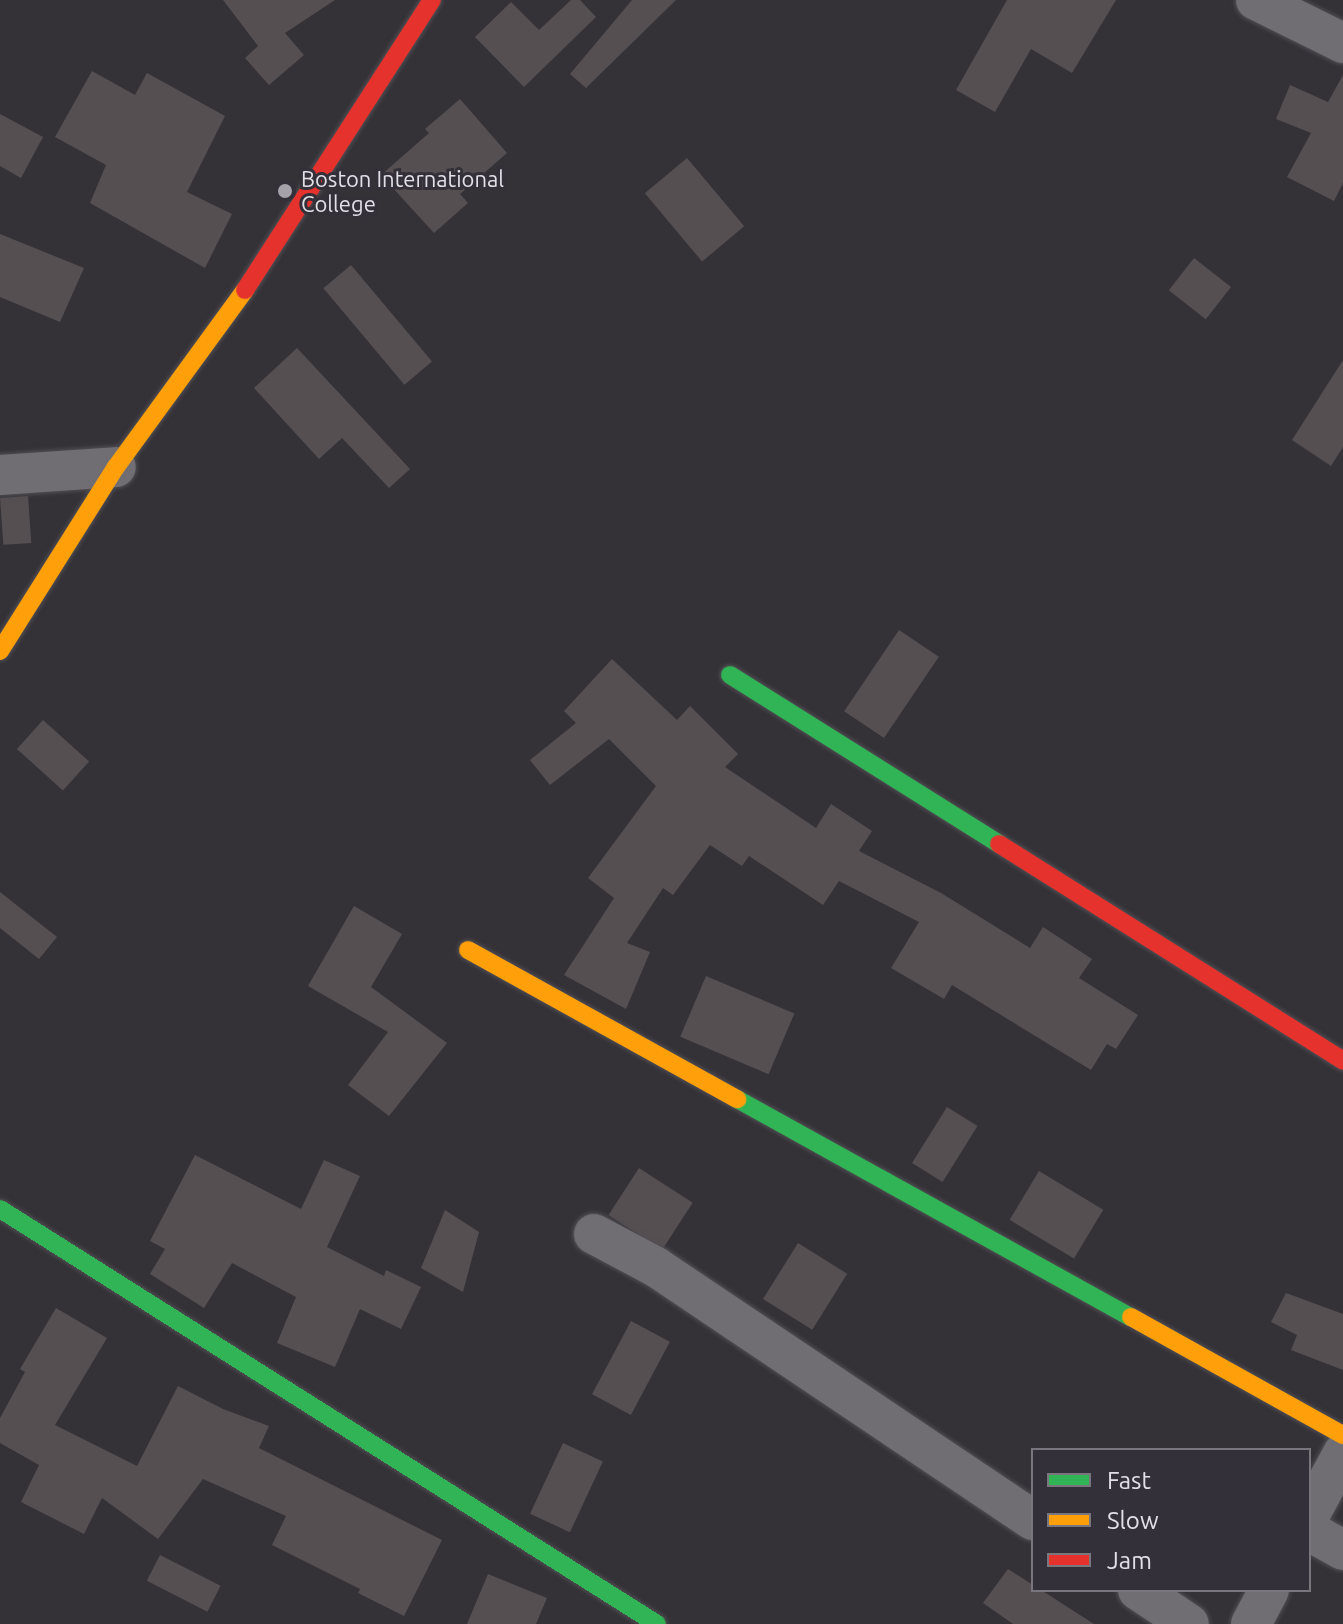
<!DOCTYPE html>
<style>
body{margin:0}
#map{position:relative;width:1343px;height:1624px;overflow:hidden;background:#343237;font-family:Ubuntu,sans-serif}
div>[style]{position:absolute}
.building>*{inset:0;background:#564f51;transform-origin:0 0}
.roads{filter:drop-shadow(0 0 2px #504e53) drop-shadow(0 0 2px #504e53)}
.street>*{height:40px;margin:-20px;padding:0 20px;transform-origin:20px;border-radius:20px;background:#706e72}
.fast>*{height:18px;margin:-9px;padding:0 9px;transform-origin:9px;border-radius:9px;background:#30b455}
.slow>*{height:18px;margin:-9px;padding:0 9px;transform-origin:9px;border-radius:9px;background:#ff9f0a}
.jam>*{height:18px;margin:-9px;padding:0 9px;transform-origin:9px;border-radius:9px;background:#e5322d}
.dots>*{width:22px;height:22px;translate:-50% -50%;box-sizing:border-box;border:4px solid #333039;border-radius:50%}
span{translate:-50% -50%;white-space:nowrap;text-align:center;line-height:1.15;-webkit-text-stroke:6px #333039;paint-order:stroke}
.poi-label{font-size:22px;color:#e2e0e6}
.left{translate:0 -50%;text-align:left}
.legend{position:absolute;left:1031px;top:1448px;width:280px;height:144px;box-sizing:border-box;background:#333039;border:2px solid #79767e;margin:0;padding:10px 14px;list-style:none;font-size:24px;color:#e2e0e6}
.legend li{display:flex;align-items:center;gap:16px;height:40px}
.legend b{width:40px;border:2px solid #79767e}
</style>
<div id="map">
<div class="building">
<i style="clip-path:polygon(223px 0,335px 0,285px 33px,304px 55px,269px 85px,245px 58px,258px 46px)"></i>
<i style="clip-path:polygon(571px 0,580px 0,596px 17px,524px 87px,475px 37px,511px 2px,539px 30px)"></i>
<i style="clip-path:polygon(632px 0,676px 0,586px 88px,570px 74px)"></i>
<i style="clip-path:polygon(1007px 0,1116px 0,1072px 73px,1031px 49px,995px 112px,956px 90px)"></i>
<i style="clip-path:polygon(92px 71px,135px 95px,147px 73px,225px 116px,187px 192px,232px 214px,205px 268px,90px 203px,106px 165px,55px 137px)"></i>
<i style="clip-path:polygon(1343px 75px,1343px 183px,1334px 201px,1287px 177px,1311px 133px,1276px 119px,1290px 85px,1328px 102px)"></i>
<i style="clip-path:polygon(460px 99px,507px 153px,460px 194px,468px 203px,434px 233px,381px 175px,429px 133px,425px 129px)"></i>
<i style="clip-path:polygon(0 114px,43px 137px,21px 178px,0 166px)"></i>
<i style="left:687px;top:158px;width:89px;height:55px;rotate:50deg"></i>
<i style="clip-path:polygon(0 234px,84px 268px,60px 322px,0 297px)"></i>
<i style="left:1194px;top:258px;width:47px;height:41px;rotate:38deg"></i>
<i style="left:351px;top:265px;width:126px;height:36px;rotate:50deg"></i>
<i style="clip-path:polygon(297px 348px,410px 469px,389px 488px,342px 438px,319px 459px,254px 388px)"></i>
<i style="clip-path:polygon(1343px 360px,1343px 447px,1331px 466px,1292px 440px)"></i>
<i style="left:28px;top:496px;width:47px;height:28px;rotate:86deg"></i>
<i style="left:899px;top:630px;width:48px;height:98px;rotate:34deg"></i>
<i style="clip-path:polygon(612px 659px,677px 720px,690px 706px,738px 754px,725px 767px,816px 828px,831px 804px,872px 831px,859px 851px,941px 893px,1030px 948px,1043px 927px,1092px 959px,1079px 978px,1138px 1015px,1116px 1049px,1107px 1044px,1091px 1070px,952px 985px,944px 999px,891px 968px,919px 922px,839px 881px,823px 905px,749px 856px,742px 866px,710px 845px,673px 895px,663px 888px,627px 943px,650px 952px,626px 1009px,564px 975px,614px 898px,588px 878px,656px 786px,609px 739px,550px 785px,530px 760px,576px 723px,564px 711px)"></i>
<i style="left:43px;top:720px;width:62px;height:39px;rotate:42deg"></i>
<i style="clip-path:polygon(0 892px,57px 937px,39px 959px,0 928px)"></i>
<i style="clip-path:polygon(354px 906px,402px 934px,371px 987px,447px 1043px,389px 1116px,348px 1085px,388px 1032px,308px 986px)"></i>
<i style="left:706px;top:976px;width:96px;height:66px;rotate:23deg"></i>
<i style="left:947px;top:1107px;width:36px;height:66px;rotate:32deg"></i>
<i style="clip-path:polygon(195px 1155px,301px 1209px,324px 1160px,360px 1176px,327px 1247px,384px 1276px,386px 1270px,421px 1287px,401px 1329px,360px 1309px,335px 1367px,277px 1343px,296px 1297px,232px 1263px,204px 1308px,150px 1274px,165px 1249px,150px 1241px)"></i>
<i style="left:639px;top:1168px;width:64px;height:56px;rotate:33deg"></i>
<i style="left:1039px;top:1171px;width:75px;height:57px;rotate:31deg"></i>
<i style="clip-path:polygon(445px 1210px,479px 1232px,463px 1292px,421px 1268px)"></i>
<i style="left:798px;top:1243px;width:58px;height:66px;rotate:32deg"></i>
<i style="clip-path:polygon(1286px 1293px,1343px 1314px,1343px 1370px,1291px 1350px,1297px 1335px,1271px 1322px)"></i>
<i style="clip-path:polygon(56px 1308px,107px 1338px,55px 1425px,137px 1466px,178px 1386px,223px 1409px,269px 1426px,259px 1448px,442px 1540px,404px 1616px,358px 1593px,360px 1589px,272px 1545px,286px 1516px,203px 1479px,158px 1539px,102px 1498px,84px 1534px,21px 1502px,39px 1465px,0 1443px,0 1418px,25px 1372px,20px 1369px)"></i>
<i style="left:631px;top:1321px;width:44px;height:83px;rotate:28deg"></i>
<i style="left:563px;top:1443px;width:44px;height:78px;rotate:25deg"></i>
<i style="left:160px;top:1555px;width:68px;height:29px;rotate:27deg"></i>
<i style="clip-path:polygon(1008px 1569px,1033px 1585px,1033px 1590px,1041px 1590px,1094px 1624px,1013px 1624px,983px 1603px)"></i>
<i style="clip-path:polygon(488px 1574px,547px 1598px,536px 1624px,467px 1624px)"></i>
</div>
<div class="roads">
<div class="street">
<i style="left:1256px;top:0;width:97px;rotate:26.3deg"></i>
<i style="left:0;top:475px;width:116px;rotate:-3.9deg"></i>
<i style="left:594px;top:1234px;width:70px;rotate:28deg"></i>
<i style="left:656px;top:1267px;width:454px;rotate:33.9deg"></i>
<i style="left:1309px;top:1516px;width:72px;rotate:-61.6deg"></i>
<i style="left:1309px;top:1531px;width:39px;rotate:29deg"></i>
<i style="left:1138px;top:1590px;width:61px;rotate:33.7deg"></i>
<i style="left:1251px;top:1624px;width:38px;rotate:-62deg"></i>
</div>
<div class="fast">
<i style="left:730px;top:675px;width:318px;rotate:32.1deg"></i>
<i style="left:737px;top:1099px;width:450px;rotate:29deg"></i>
<i style="left:0;top:1209px;width:777px;rotate:32.28deg"></i>
</div>
<div class="slow">
<i style="left:0;top:651px;width:218px;rotate:-57.8deg"></i>
<i style="left:116px;top:467px;width:219px;rotate:-53.9deg"></i>
<i style="left:468px;top:950px;width:308px;rotate:29deg"></i>
<i style="left:1131px;top:1317px;width:243px;rotate:29.1deg"></i>
</div>
<div class="jam">
<i style="left:245px;top:290px;width:345px;rotate:-57.2deg"></i>
<i style="left:999px;top:844px;width:407px;rotate:32.2deg"></i>
</div>
</div>
<div class="dots">
<i style="left:285px;top:191px;background:#a5a3a9"></i>
</div>
<div class="poi-label">
<span class="left" style="left:301px;top:191px">Boston International<br>College</span>
</div>
<ul class="legend">
<li><b style="height:10px;background:#30b455"></b>Fast</li>
<li><b style="height:10px;background:#ff9f0a"></b>Slow</li>
<li><b style="height:10px;background:#e5322d"></b>Jam</li>
</ul>
</div>
